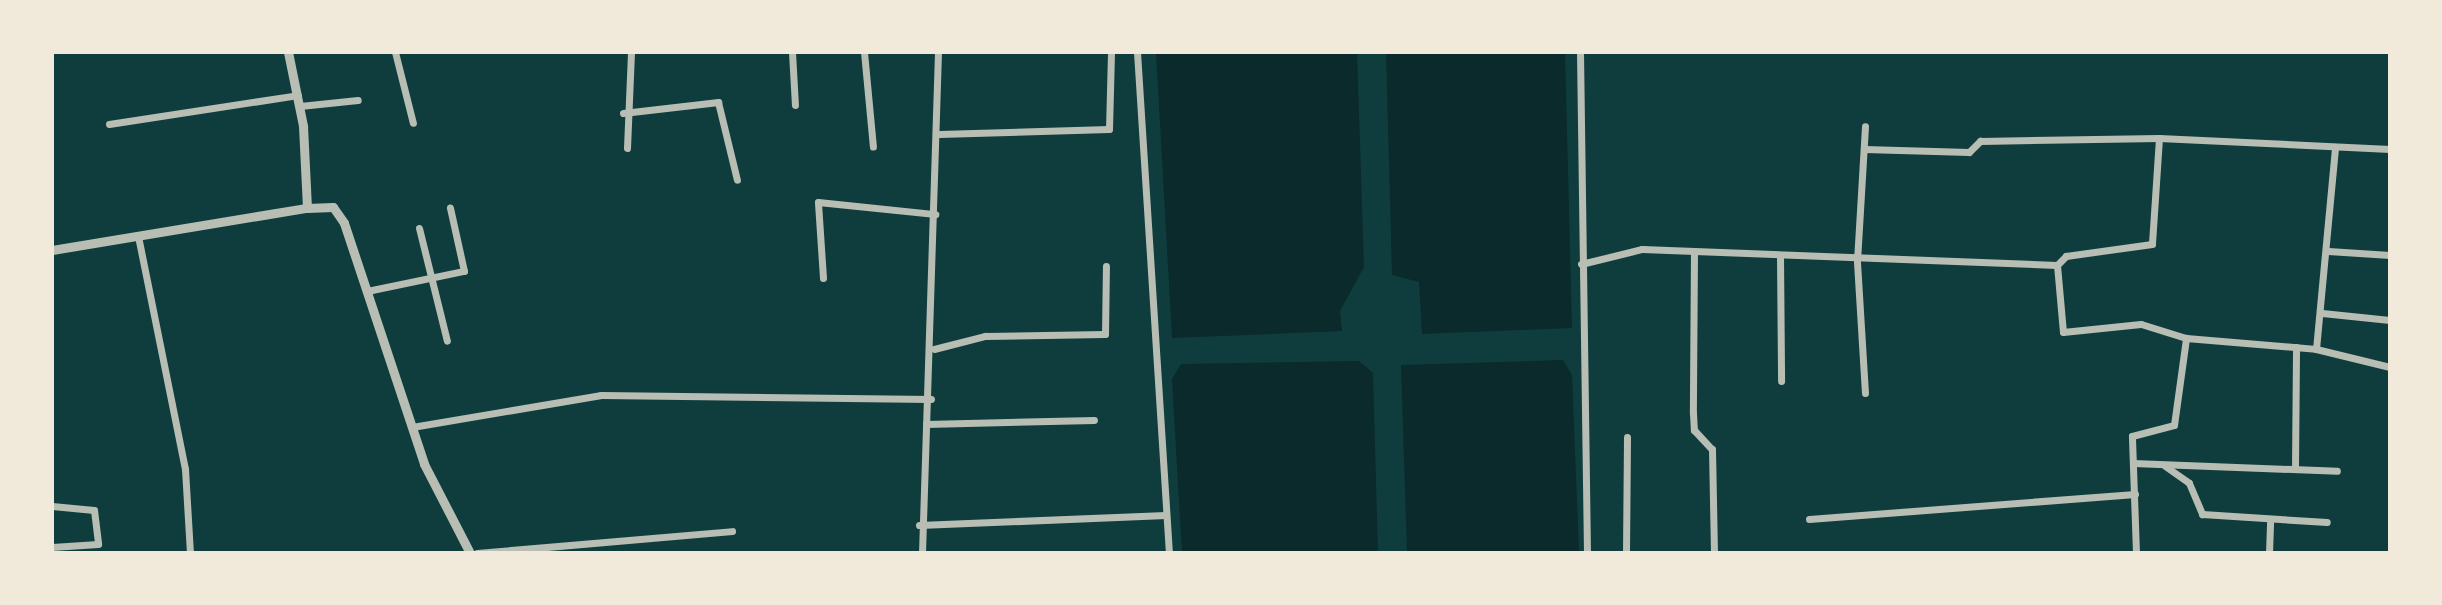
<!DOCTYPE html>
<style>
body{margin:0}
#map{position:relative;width:2442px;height:605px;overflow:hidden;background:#0f3d3e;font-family:"Noto Sans",sans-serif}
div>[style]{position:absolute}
.water>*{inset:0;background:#0a2a2b}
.minor>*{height:7px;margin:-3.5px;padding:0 3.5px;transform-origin:3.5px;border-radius:3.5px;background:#b8beb3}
.tertiary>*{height:9px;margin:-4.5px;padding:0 4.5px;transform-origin:4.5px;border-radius:4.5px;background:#b8beb3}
span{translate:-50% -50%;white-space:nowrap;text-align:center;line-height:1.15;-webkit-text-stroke:7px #f1e9da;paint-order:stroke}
.frame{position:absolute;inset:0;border:54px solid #f1e9da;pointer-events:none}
</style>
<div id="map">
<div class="water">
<i style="clip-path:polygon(1156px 52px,1357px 52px,1364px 267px,1340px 311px,1342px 331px,1172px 338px)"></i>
<i style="clip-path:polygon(1386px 52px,1565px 52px,1572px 328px,1422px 334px,1419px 282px,1392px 275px)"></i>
<i style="clip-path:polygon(1563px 360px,1572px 375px,1579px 553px,1407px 553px,1401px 365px)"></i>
<i style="clip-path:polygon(1359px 361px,1373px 373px,1378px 553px,1182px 553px,1172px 379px,1181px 364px)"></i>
</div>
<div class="minor">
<i style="left:395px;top:52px;width:73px;rotate:75.8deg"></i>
<i style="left:792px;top:52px;width:53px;rotate:86.8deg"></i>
<i style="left:864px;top:52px;width:95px;rotate:84.6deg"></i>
<i style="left:1137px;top:52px;width:502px;rotate:86.35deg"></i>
<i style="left:1580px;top:52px;width:501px;rotate:89.2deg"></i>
<i style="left:300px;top:106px;width:58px;rotate:-5.9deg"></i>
<i style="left:623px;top:113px;width:96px;rotate:-6.6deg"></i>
<i style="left:718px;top:102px;width:80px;rotate:76.3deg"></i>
<i style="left:109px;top:124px;width:191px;rotate:-8.7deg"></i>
<i style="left:939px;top:134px;width:170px;rotate:-1.7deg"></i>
<i style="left:1109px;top:129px;width:77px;rotate:-88.5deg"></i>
<i style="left:2159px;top:138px;width:106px;rotate:93.8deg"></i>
<i style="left:2152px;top:244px;width:87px;rotate:172.1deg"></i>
<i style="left:2066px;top:256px;width:13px;rotate:135deg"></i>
<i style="left:2057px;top:265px;width:67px;rotate:84.9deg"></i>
<i style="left:2063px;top:332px;width:78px;rotate:-5.9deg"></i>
<i style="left:2141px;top:324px;width:47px;rotate:17.3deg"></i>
<i style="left:2186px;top:338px;width:130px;rotate:4.8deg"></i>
<i style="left:2316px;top:349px;width:203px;rotate:-84.6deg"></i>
<i style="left:627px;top:148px;width:96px;rotate:-87.6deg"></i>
<i style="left:1864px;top:149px;width:105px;rotate:1.6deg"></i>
<i style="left:1969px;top:152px;width:16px;rotate:-45deg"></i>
<i style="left:1980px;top:141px;width:179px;rotate:-1deg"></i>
<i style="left:2159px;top:138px;width:231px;rotate:2.7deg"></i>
<i style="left:419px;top:228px;width:116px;rotate:76.1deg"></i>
<i style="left:138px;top:236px;width:238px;rotate:78.6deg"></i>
<i style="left:185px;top:469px;width:84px;rotate:86.6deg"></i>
<i style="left:1694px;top:251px;width:162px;rotate:90.4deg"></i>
<i style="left:1693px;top:413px;width:17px;rotate:87deg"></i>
<i style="left:1694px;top:430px;width:26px;rotate:47deg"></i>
<i style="left:1712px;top:449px;width:104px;rotate:88.9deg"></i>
<i style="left:2328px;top:251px;width:62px;rotate:3.7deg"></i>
<i style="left:1780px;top:256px;width:125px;rotate:89.5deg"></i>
<i style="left:1581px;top:264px;width:63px;rotate:-13.8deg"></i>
<i style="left:1642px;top:249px;width:415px;rotate:2.2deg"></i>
<i style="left:823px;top:278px;width:76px;rotate:-93.8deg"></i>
<i style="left:818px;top:202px;width:118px;rotate:5.9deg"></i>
<i style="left:367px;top:291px;width:99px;rotate:-11.7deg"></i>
<i style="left:464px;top:271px;width:65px;rotate:-102.5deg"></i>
<i style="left:2322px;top:313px;width:68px;rotate:5.9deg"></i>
<i style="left:934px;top:349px;width:53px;rotate:-14.3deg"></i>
<i style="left:985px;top:336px;width:120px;rotate:-1deg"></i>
<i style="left:1105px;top:334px;width:68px;rotate:-89.2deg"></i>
<i style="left:2316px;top:349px;width:76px;rotate:13.7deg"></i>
<i style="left:1865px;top:393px;width:132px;rotate:-93.5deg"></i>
<i style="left:1857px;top:261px;width:135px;rotate:-86.6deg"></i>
<i style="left:926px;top:424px;width:168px;rotate:-1.4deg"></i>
<i style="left:412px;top:427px;width:192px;rotate:-9.6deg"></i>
<i style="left:601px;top:395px;width:330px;rotate:0.7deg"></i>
<i style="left:2133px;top:463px;width:204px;rotate:2.2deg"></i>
<i style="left:2165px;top:466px;width:29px;rotate:35deg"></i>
<i style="left:2189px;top:483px;width:34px;rotate:67deg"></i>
<i style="left:2202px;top:514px;width:125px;rotate:3.7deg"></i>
<i style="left:2295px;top:467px;width:120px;rotate:-89.5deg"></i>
<i style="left:52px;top:506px;width:42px;rotate:5.4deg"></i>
<i style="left:94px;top:510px;width:34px;rotate:83deg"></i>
<i style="left:98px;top:544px;width:46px;rotate:176.3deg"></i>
<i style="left:1809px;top:519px;width:327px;rotate:-4.4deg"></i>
<i style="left:919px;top:525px;width:247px;rotate:-2.3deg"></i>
<i style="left:477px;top:553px;width:256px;rotate:-4.9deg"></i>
<i style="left:922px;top:553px;width:501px;rotate:-88.17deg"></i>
<i style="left:1626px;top:553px;width:116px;rotate:-89.5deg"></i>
<i style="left:2136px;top:553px;width:117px;rotate:-92deg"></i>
<i style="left:2132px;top:436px;width:43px;rotate:-14.7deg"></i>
<i style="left:2174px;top:425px;width:88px;rotate:-82.1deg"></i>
<i style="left:2269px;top:553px;width:34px;rotate:-88deg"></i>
</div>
<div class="tertiary">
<i style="left:288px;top:52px;width:76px;rotate:78.5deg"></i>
<i style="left:303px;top:126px;width:82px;rotate:87.2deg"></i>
<i style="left:307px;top:208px;width:26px;rotate:-2deg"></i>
<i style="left:333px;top:207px;width:19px;rotate:55deg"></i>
<i style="left:344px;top:223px;width:254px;rotate:71.6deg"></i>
<i style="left:424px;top:464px;width:100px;rotate:62.7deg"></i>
<i style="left:52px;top:250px;width:258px;rotate:-9.4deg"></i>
</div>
<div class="frame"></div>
</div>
